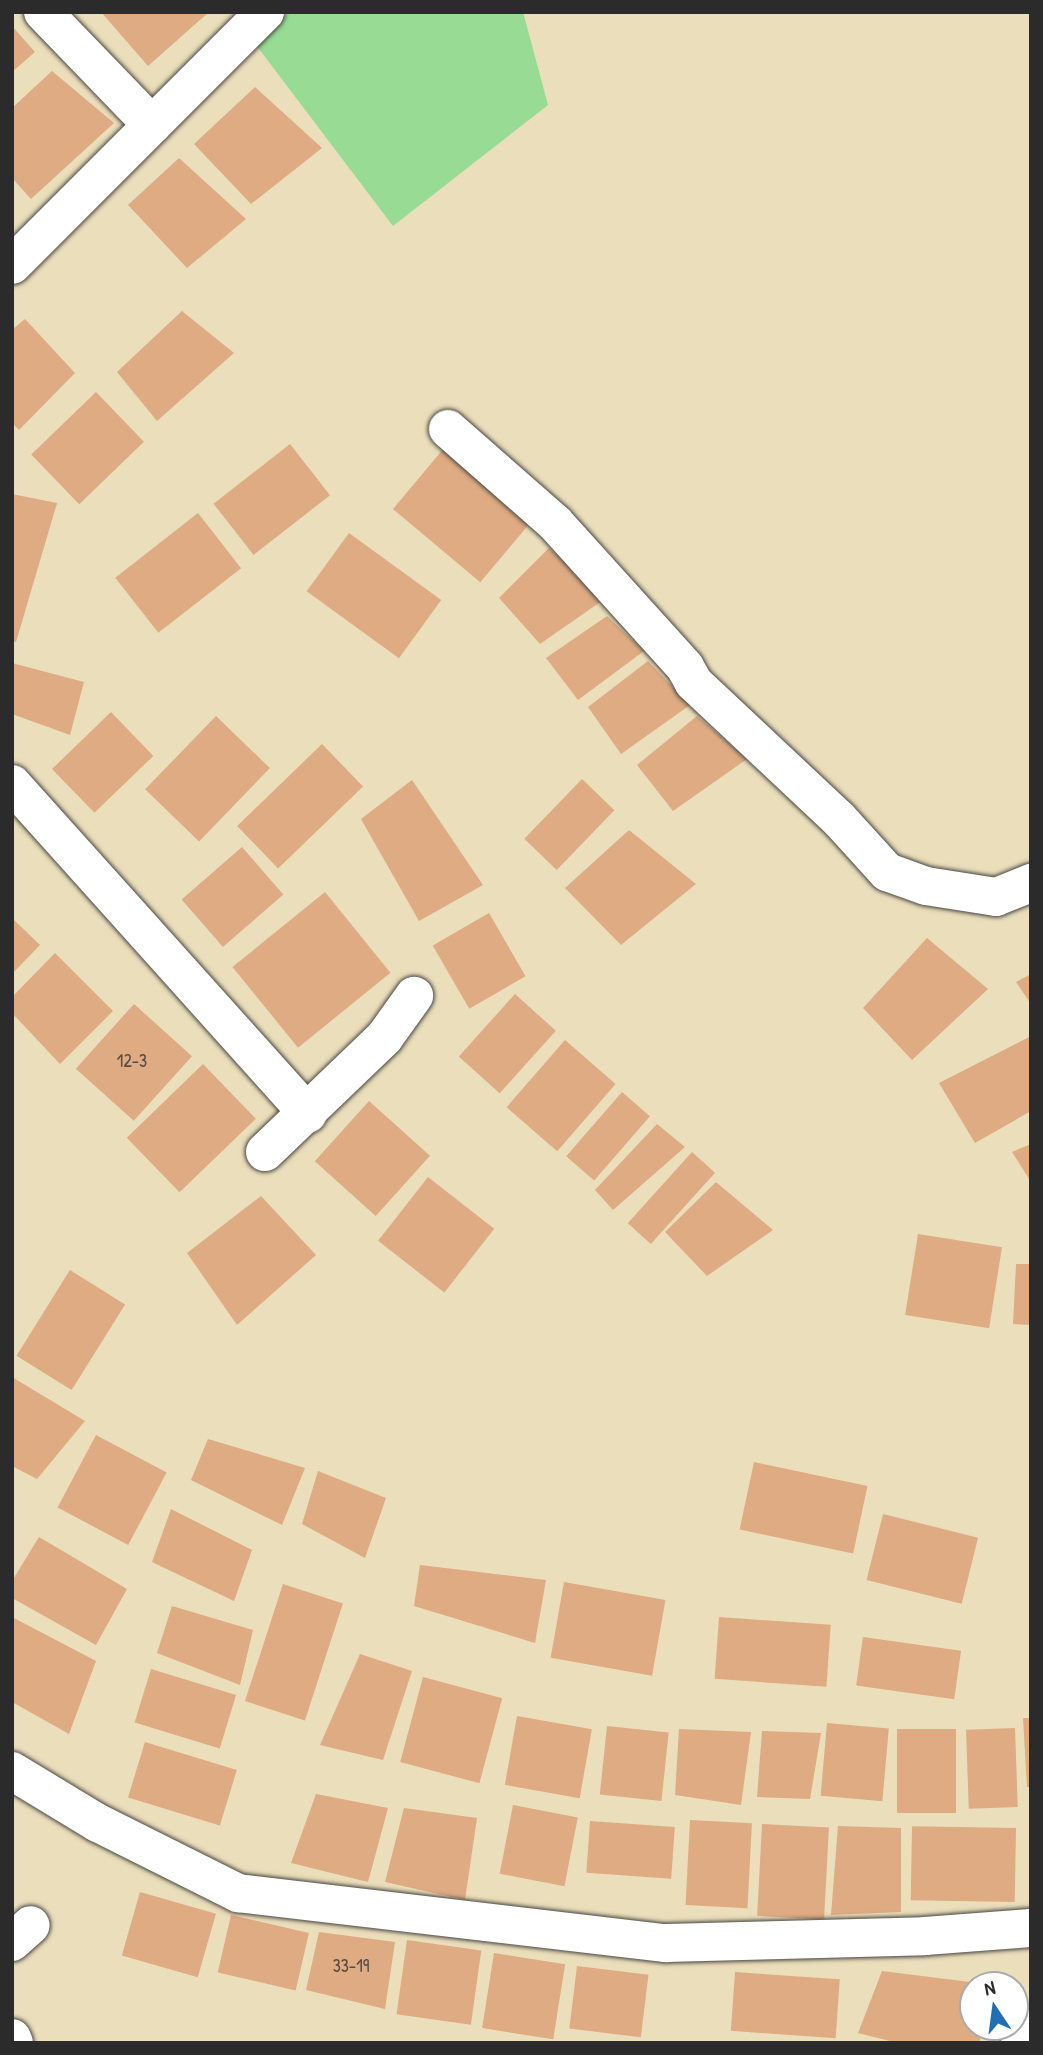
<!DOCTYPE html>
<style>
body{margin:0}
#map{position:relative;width:1043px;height:2055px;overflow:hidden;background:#ebdebb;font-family:"Patrick Hand",sans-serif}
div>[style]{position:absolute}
.green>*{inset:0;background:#97db94}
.building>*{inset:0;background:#deab83;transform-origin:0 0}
.roads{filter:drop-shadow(0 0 2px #484641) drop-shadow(0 0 2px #484641)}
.minor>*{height:38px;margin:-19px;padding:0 19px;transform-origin:19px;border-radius:19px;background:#fff}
span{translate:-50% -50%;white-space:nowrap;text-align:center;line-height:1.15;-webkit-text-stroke:6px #fff;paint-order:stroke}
.number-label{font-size:18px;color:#584b41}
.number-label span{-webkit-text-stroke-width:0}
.frame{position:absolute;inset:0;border:14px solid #2b2b2b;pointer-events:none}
.north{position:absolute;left:959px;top:1971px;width:70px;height:70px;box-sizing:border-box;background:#fff;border:2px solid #aaa;border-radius:50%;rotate:347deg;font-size:19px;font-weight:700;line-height:28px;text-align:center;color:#2b2b2b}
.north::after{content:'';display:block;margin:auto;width:24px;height:32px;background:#1f6fb2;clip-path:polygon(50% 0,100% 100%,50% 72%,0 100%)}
</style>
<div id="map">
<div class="green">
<i style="clip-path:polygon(289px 12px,523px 12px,548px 105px,393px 226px,256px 45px)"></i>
</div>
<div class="building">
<i style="clip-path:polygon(101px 12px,209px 12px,148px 66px)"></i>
<i style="clip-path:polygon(12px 26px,35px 52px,12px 72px)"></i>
<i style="clip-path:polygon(52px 71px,114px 123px,31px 199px,12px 178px,12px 108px)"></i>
<i style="clip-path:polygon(255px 87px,322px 148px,251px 204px,194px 144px)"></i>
<i style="clip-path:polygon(179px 158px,246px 219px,187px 268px,128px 205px)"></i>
<i style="clip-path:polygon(182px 311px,234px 353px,157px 421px,117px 372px)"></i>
<i style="clip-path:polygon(25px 319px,75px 373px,19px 430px,12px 423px,12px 330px)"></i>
<i style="left:96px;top:392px;width:69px;height:90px;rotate:46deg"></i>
<i style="left:290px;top:444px;width:65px;height:97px;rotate:52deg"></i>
<i style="left:445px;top:447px;width:114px;height:81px;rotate:40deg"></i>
<i style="clip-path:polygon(12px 494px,57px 503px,16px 642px,12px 641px)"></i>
<i style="left:198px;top:513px;width:70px;height:105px;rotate:52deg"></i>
<i style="left:349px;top:533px;width:114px;height:72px;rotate:36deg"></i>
<i style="clip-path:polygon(549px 548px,606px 598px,540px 644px,499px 598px)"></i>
<i style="clip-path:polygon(607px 616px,644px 651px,578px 700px,546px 658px)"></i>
<i style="clip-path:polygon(648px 661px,690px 705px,621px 754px,588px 707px)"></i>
<i style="clip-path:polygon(12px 663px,84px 682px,70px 735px,12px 714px)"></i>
<i style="left:111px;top:712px;width:61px;height:82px;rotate:46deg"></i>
<i style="left:216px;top:716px;width:75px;height:102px;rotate:44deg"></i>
<i style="clip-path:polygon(697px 716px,747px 759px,673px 811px,637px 765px)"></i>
<i style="left:322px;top:744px;width:59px;height:118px;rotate:46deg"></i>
<i style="left:582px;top:779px;width:45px;height:83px;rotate:44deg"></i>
<i style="clip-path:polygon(412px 780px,483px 885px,419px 921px,361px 819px)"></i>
<i style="clip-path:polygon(629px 830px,696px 884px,621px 945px,565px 888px)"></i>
<i style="left:242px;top:847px;width:63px;height:80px;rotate:49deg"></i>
<i style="left:325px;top:892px;width:104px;height:119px;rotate:51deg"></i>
<i style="left:489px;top:913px;width:73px;height:65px;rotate:60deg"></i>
<i style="clip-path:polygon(12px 918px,40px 945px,12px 974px)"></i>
<i style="clip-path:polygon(927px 938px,988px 989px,912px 1060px,863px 1008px)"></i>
<i style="clip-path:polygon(55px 953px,113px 1011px,60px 1064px,12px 1013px,12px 997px)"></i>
<i style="clip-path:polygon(1031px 974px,1031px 1004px,1016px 982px)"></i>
<i style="left:515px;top:994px;width:55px;height:84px;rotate:42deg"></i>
<i style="left:134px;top:1004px;width:78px;height:87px;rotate:42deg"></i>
<i style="clip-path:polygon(1031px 1036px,1031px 1111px,975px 1143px,939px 1083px)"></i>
<i style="left:565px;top:1040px;width:67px;height:89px;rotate:41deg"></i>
<i style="left:203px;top:1064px;width:76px;height:106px;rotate:46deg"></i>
<i style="left:622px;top:1092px;width:37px;height:85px;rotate:41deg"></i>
<i style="left:369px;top:1101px;width:82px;height:81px;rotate:42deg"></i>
<i style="clip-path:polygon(657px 1124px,685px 1147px,613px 1210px,595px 1190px)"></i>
<i style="clip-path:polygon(1031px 1144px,1031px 1182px,1012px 1152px)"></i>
<i style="left:692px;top:1152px;width:31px;height:96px;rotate:42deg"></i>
<i style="left:428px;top:1177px;width:84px;height:81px;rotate:38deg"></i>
<i style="clip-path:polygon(716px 1182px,773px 1230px,707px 1276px,665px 1232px)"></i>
<i style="clip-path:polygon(261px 1196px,316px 1255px,237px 1325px,187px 1253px)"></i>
<i style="left:918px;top:1234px;width:85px;height:82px;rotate:9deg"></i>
<i style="clip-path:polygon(1016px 1264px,1031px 1264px,1031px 1325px,1013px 1324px)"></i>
<i style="left:70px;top:1270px;width:65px;height:101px;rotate:32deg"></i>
<i style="clip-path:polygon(12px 1377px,85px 1421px,37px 1479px,12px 1466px)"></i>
<i style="left:96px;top:1435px;width:80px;height:82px;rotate:28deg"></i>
<i style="clip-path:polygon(208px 1439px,305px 1468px,282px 1525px,191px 1480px)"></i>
<i style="left:754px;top:1462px;width:116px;height:69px;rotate:12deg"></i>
<i style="clip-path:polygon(318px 1471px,386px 1498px,365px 1558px,302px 1524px)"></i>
<i style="clip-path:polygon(171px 1509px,252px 1550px,234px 1601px,152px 1562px)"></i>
<i style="left:883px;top:1514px;width:98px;height:68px;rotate:14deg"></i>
<i style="clip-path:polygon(39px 1537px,127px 1589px,96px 1645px,12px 1598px,12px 1581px)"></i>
<i style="clip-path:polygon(420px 1565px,546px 1580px,535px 1643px,414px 1606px)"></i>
<i style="left:564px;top:1582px;width:103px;height:77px;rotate:10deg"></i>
<i style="left:283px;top:1584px;width:63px;height:123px;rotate:18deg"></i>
<i style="clip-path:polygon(172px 1606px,253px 1630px,240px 1685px,157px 1653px)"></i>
<i style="clip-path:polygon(12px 1617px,96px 1661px,69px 1734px,12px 1702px)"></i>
<i style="left:719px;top:1617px;width:112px;height:62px;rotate:4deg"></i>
<i style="left:863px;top:1637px;width:99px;height:49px;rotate:8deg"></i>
<i style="clip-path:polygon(360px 1654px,412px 1671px,383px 1760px,320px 1745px)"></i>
<i style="left:151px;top:1669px;width:89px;height:56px;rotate:17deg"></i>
<i style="left:423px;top:1677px;width:82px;height:88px;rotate:15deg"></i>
<i style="left:517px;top:1716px;width:76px;height:70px;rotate:10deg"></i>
<i style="clip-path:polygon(1023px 1718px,1031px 1718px,1031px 1787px,1027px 1787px)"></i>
<i style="left:827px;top:1723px;width:62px;height:73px;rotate:5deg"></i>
<i style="left:607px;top:1726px;width:62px;height:69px;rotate:6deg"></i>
<i style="left:1015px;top:1728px;width:79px;height:49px;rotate:88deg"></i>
<i style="clip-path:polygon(679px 1729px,751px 1732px,741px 1805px,675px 1795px)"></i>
<i style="left:897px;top:1729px;width:59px;height:84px"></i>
<i style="clip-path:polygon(762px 1731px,821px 1733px,810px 1799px,757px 1797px)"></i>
<i style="left:145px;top:1742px;width:96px;height:58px;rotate:17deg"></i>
<i style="clip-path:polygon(316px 1794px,388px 1808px,368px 1882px,291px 1863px)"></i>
<i style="left:513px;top:1805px;width:66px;height:70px;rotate:11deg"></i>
<i style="clip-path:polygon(404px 1808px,477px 1818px,465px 1900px,385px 1882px)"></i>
<i style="left:690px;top:1820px;width:62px;height:85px;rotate:3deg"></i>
<i style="left:590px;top:1821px;width:85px;height:52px;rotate:4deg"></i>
<i style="left:762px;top:1824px;width:67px;height:92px;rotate:3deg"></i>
<i style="clip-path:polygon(838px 1826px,901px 1828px,901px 1912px,831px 1915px)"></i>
<i style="left:1016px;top:1828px;width:74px;height:104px;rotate:91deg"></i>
<i style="left:140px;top:1892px;width:79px;height:66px;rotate:16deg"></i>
<i style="left:231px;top:1915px;width:80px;height:59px;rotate:13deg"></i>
<i style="clip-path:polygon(319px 1932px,395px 1942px,385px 2009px,306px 1990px)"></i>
<i style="left:407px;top:1940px;width:75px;height:75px;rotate:8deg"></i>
<i style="left:494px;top:1953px;width:72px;height:76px;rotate:9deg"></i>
<i style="left:577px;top:1966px;width:72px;height:63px;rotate:7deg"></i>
<i style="clip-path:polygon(882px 1971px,978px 1983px,973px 1985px,973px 2027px,984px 2027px,979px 2043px,898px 2043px,858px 2033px)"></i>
<i style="left:735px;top:1972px;width:105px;height:59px;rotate:4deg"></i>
</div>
<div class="roads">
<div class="minor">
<i style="left:43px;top:12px;width:157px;rotate:46deg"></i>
<i style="left:12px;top:265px;width:358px;rotate:-45deg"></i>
<i style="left:448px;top:429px;width:142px;rotate:41.3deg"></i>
<i style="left:555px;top:523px;width:194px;rotate:47.9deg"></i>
<i style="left:685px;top:667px;width:18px;rotate:61deg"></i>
<i style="left:694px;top:683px;width:197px;rotate:43.2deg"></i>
<i style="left:838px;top:818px;width:73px;rotate:47.8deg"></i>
<i style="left:887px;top:872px;width:41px;rotate:19.7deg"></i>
<i style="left:926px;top:886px;width:71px;rotate:8.9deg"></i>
<i style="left:996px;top:897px;width:38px;rotate:-22deg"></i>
<i style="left:12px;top:784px;width:443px;rotate:48.1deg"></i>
<i style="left:265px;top:1152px;width:165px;rotate:-43.8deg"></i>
<i style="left:384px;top:1038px;width:52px;rotate:-54.5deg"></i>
<i style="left:12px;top:1771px;width:100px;rotate:31.2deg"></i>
<i style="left:98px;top:1823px;width:157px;rotate:26.6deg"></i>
<i style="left:238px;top:1893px;width:431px;rotate:6.7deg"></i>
<i style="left:666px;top:1943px;width:259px;rotate:-1.5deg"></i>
<i style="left:925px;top:1936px;width:106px;rotate:-4.3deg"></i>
<i style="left:12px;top:1942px;width:25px;rotate:-42deg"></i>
<i style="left:12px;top:2038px;width:5px;rotate:68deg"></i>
<i style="left:1020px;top:2043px;width:21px;rotate:-59deg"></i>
</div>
</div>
<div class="number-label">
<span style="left:132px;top:1061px">12-3</span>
<span style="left:351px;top:1966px">33-19</span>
</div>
<div class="frame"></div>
<div class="north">N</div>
</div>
